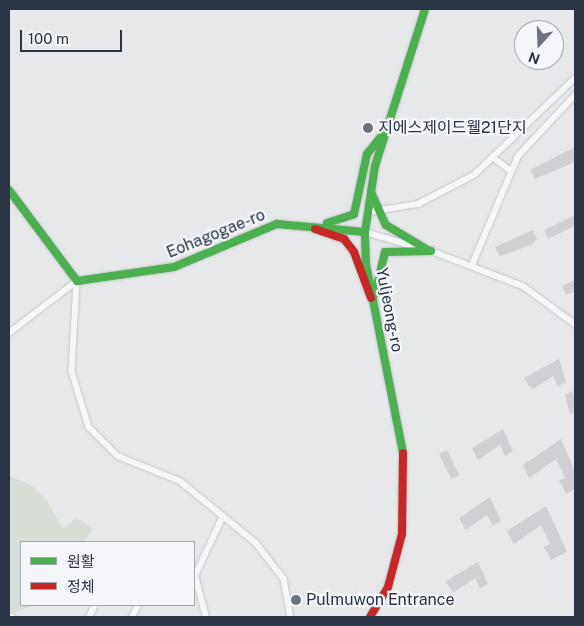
<!DOCTYPE html>
<meta charset="utf-8">
<style>
body{margin:0}
#map{position:relative;width:584px;height:626px;overflow:hidden;background:#e6e8ea;font-family:"Public Sans","Noto Sans KR",sans-serif}
div>[style]{position:absolute}
.green>*{inset:0;background:#d6ded6}
.building>*{inset:0;background:#ced0d3;transform-origin:0 0}
.roads{filter:drop-shadow(0 0 1px #c4c6c8) drop-shadow(0 0 1px #c4c6c8)}
.street>*{height:5.5px;margin:-2.75px;padding:0 2.75px;transform-origin:2.75px;border-radius:2.75px;background:#f5f6f7}
.fast>*{height:8px;margin:-4px;padding:0 4px;transform-origin:4px;border-radius:4px;background:#4caf50}
.jam>*{height:8px;margin:-4px;padding:0 4px;transform-origin:4px;border-radius:4px;background:#c62828}
.dots>*{width:14px;height:14px;translate:-50% -50%;box-sizing:border-box;border:2px solid #f4f6f9;border-radius:50%}
span{translate:-50% -50%;white-space:nowrap;text-align:center;line-height:1.15;-webkit-text-stroke:4.5px #f4f6f9;paint-order:stroke}
.poi-label{font-size:16px;color:#2b3445}
.left{translate:0 -50%;text-align:left}
.street-label{font-size:16px;color:#2b3445}
.frame{position:absolute;inset:0;border:10px solid #2b3445;pointer-events:none}
.legend{position:absolute;left:20px;top:541px;width:175px;height:65px;box-sizing:border-box;background:#f4f6f9;border:1px solid #a4a8b1;margin:0;padding:6px 9px;list-style:none;font-size:15px;color:#2b3445}
.legend li{display:flex;align-items:center;gap:10px;height:25px}
.legend b{width:25px;border:1px solid #a4a8b1}
.north{position:absolute;left:514px;top:20px;width:50px;height:50px;box-sizing:border-box;background:#f4f6f9;border:1px solid #a4a8b1;border-radius:50%;rotate:200deg;font-size:14px;font-weight:700;line-height:20px;text-align:center;color:#2b3445}
.north::after{content:'';display:block;margin:auto;width:18px;height:22px;background:#6c737f;clip-path:polygon(50% 0,100% 100%,50% 72%,0 100%)}
.scale{position:absolute;left:20px;top:30px;width:102px;height:22px;box-sizing:border-box;border:2px solid #2b3445;border-top:0;padding-left:6px;font-size:15px;line-height:18px;white-space:nowrap;color:#2b3445;-webkit-text-stroke:4px #f4f6f9;paint-order:stroke}
</style>
<div id="map">
<div class="green">
<i style="clip-path:polygon(9px 476px,31px 485px,48px 502px,63px 529px,76px 518px,93px 528px,84px 542px,21px 542px,21px 605px,36px 605px,14px 612px,9px 610px)"></i>
</div>
<div class="building">
<i style="clip-path:polygon(575px 147px,575px 162px,535px 179px,530px 170px)"></i>
<i style="clip-path:polygon(575px 215px,575px 226px,548px 239px,544px 230px)"></i>
<i style="clip-path:polygon(533px 230px,537px 239px,531px 245px,500px 256px,495px 247px)"></i>
<i style="clip-path:polygon(575px 280px,575px 291px,566px 295px,562px 286px)"></i>
<i style="clip-path:polygon(559px 359px,566px 382px,558px 386px,553px 376px,533px 389px,528px 385px,524px 378px)"></i>
<i style="clip-path:polygon(573px 391px,575px 412px,570px 415px,565px 395px)"></i>
<i style="clip-path:polygon(503px 429px,513px 451px,505px 456px,500px 445px,478px 460px,472px 448px)"></i>
<i style="clip-path:polygon(561px 439px,575px 472px,575px 489px,566px 494px,559px 480px,565px 478px,556px 459px,529px 478px,523px 465px)"></i>
<i style="left:447px;top:450px;width:28px;height:9px;rotate:64deg"></i>
<i style="clip-path:polygon(490px 497px,501px 521px,493px 525px,487px 515px,466px 530px,459px 518px)"></i>
<i style="clip-path:polygon(546px 506px,567px 552px,551px 560px,544px 547px,550px 544px,541px 525px,514px 544px,507px 531px)"></i>
<i style="clip-path:polygon(478px 562px,488px 584px,480px 588px,475px 578px,453px 593px,446px 581px)"></i>
</div>
<div class="roads">
<div class="street">
<i style="left:495px;top:159px;width:19px;rotate:36deg"></i>
<i style="left:368px;top:212px;width:51px;rotate:-9.1deg"></i>
<i style="left:418px;top:204px;width:63px;rotate:-27.4deg"></i>
<i style="left:474px;top:175px;width:140px;rotate:-43.8deg"></i>
<i style="left:365px;top:232px;width:57px;rotate:16.2deg"></i>
<i style="left:429px;top:250px;width:101px;rotate:21deg"></i>
<i style="left:523px;top:286px;width:64px;rotate:36.2deg"></i>
<i style="left:472px;top:265px;width:118px;rotate:-67.1deg"></i>
<i style="left:518px;top:156px;width:83px;rotate:-46.9deg"></i>
<i style="left:77px;top:281px;width:90px;rotate:93.2deg"></i>
<i style="left:72px;top:371px;width:59px;rotate:73.1deg"></i>
<i style="left:89px;top:427px;width:41px;rotate:45deg"></i>
<i style="left:118px;top:456px;width:67px;rotate:22deg"></i>
<i style="left:180px;top:481px;width:98px;rotate:39.2deg"></i>
<i style="left:256px;top:543px;width:46px;rotate:52.1deg"></i>
<i style="left:284px;top:579px;width:39px;rotate:80deg"></i>
<i style="left:9px;top:333px;width:86px;rotate:-37.4deg"></i>
<i style="left:9px;top:616px;width:3px;rotate:18deg"></i>
<i style="left:89px;top:617px;width:13px;rotate:-63deg"></i>
<i style="left:132px;top:617px;width:13px;rotate:-63deg"></i>
<i style="left:206px;top:617px;width:42px;rotate:-105deg"></i>
<i style="left:195px;top:576px;width:66px;rotate:-65deg"></i>
</div>
<div class="fast">
<i style="left:9px;top:190px;width:114px;rotate:53.2deg"></i>
<i style="left:77px;top:281px;width:98px;rotate:-8.2deg"></i>
<i style="left:174px;top:267px;width:112px;rotate:-22.7deg"></i>
<i style="left:277px;top:224px;width:88px;rotate:5.2deg"></i>
<i style="left:371px;top:192px;width:36px;rotate:66deg"></i>
<i style="left:386px;top:225px;width:49px;rotate:30.8deg"></i>
<i style="left:327px;top:223px;width:28px;rotate:-18deg"></i>
<i style="left:354px;top:214px;width:61px;rotate:-77.8deg"></i>
<i style="left:367px;top:154px;width:26px;rotate:-51deg"></i>
<i style="left:375px;top:294px;width:43px;rotate:-76.6deg"></i>
<i style="left:385px;top:252px;width:46px;rotate:-1.2deg"></i>
<i style="left:403px;top:453px;width:192px;rotate:-101.1deg"></i>
<i style="left:366px;top:265px;width:33px;rotate:-92deg"></i>
<i style="left:365px;top:232px;width:67px;rotate:-81.4deg"></i>
<i style="left:375px;top:166px;width:165px;rotate:-72.3deg"></i>
</div>
<div class="jam">
<i style="left:315px;top:229px;width:31px;rotate:19deg"></i>
<i style="left:344px;top:239px;width:16px;rotate:52deg"></i>
<i style="left:354px;top:252px;width:49px;rotate:69.7deg"></i>
<i style="left:370px;top:617px;width:35px;rotate:-59deg"></i>
<i style="left:388px;top:587px;width:55px;rotate:-75.2deg"></i>
<i style="left:402px;top:534px;width:81px;rotate:-89.3deg"></i>
</div>
</div>
<div class="dots">
<i style="left:368px;top:128px;background:#6c737f"></i>
<i style="left:296px;top:600px;background:#6c737f"></i>
</div>
<div class="poi-label">
<span class="left" style="left:378px;top:128px">지에스제이드웰21단지</span>
<span class="left" style="left:306px;top:600px">Pulmuwon Entrance</span>
</div>
<div class="street-label">
<span style="left:216px;top:234px;rotate:-22deg">Eohagogae-ro</span>
<span style="left:389px;top:310px;rotate:79deg">Yuljeong-ro</span>
</div>
<div class="frame"></div>
<ul class="legend">
<li><b style="height:6px;background:#4caf50"></b>원활</li>
<li><b style="height:6px;background:#c62828"></b>정체</li>
</ul>
<div class="north">N</div>
<div class="scale">100 m</div>
</div>
